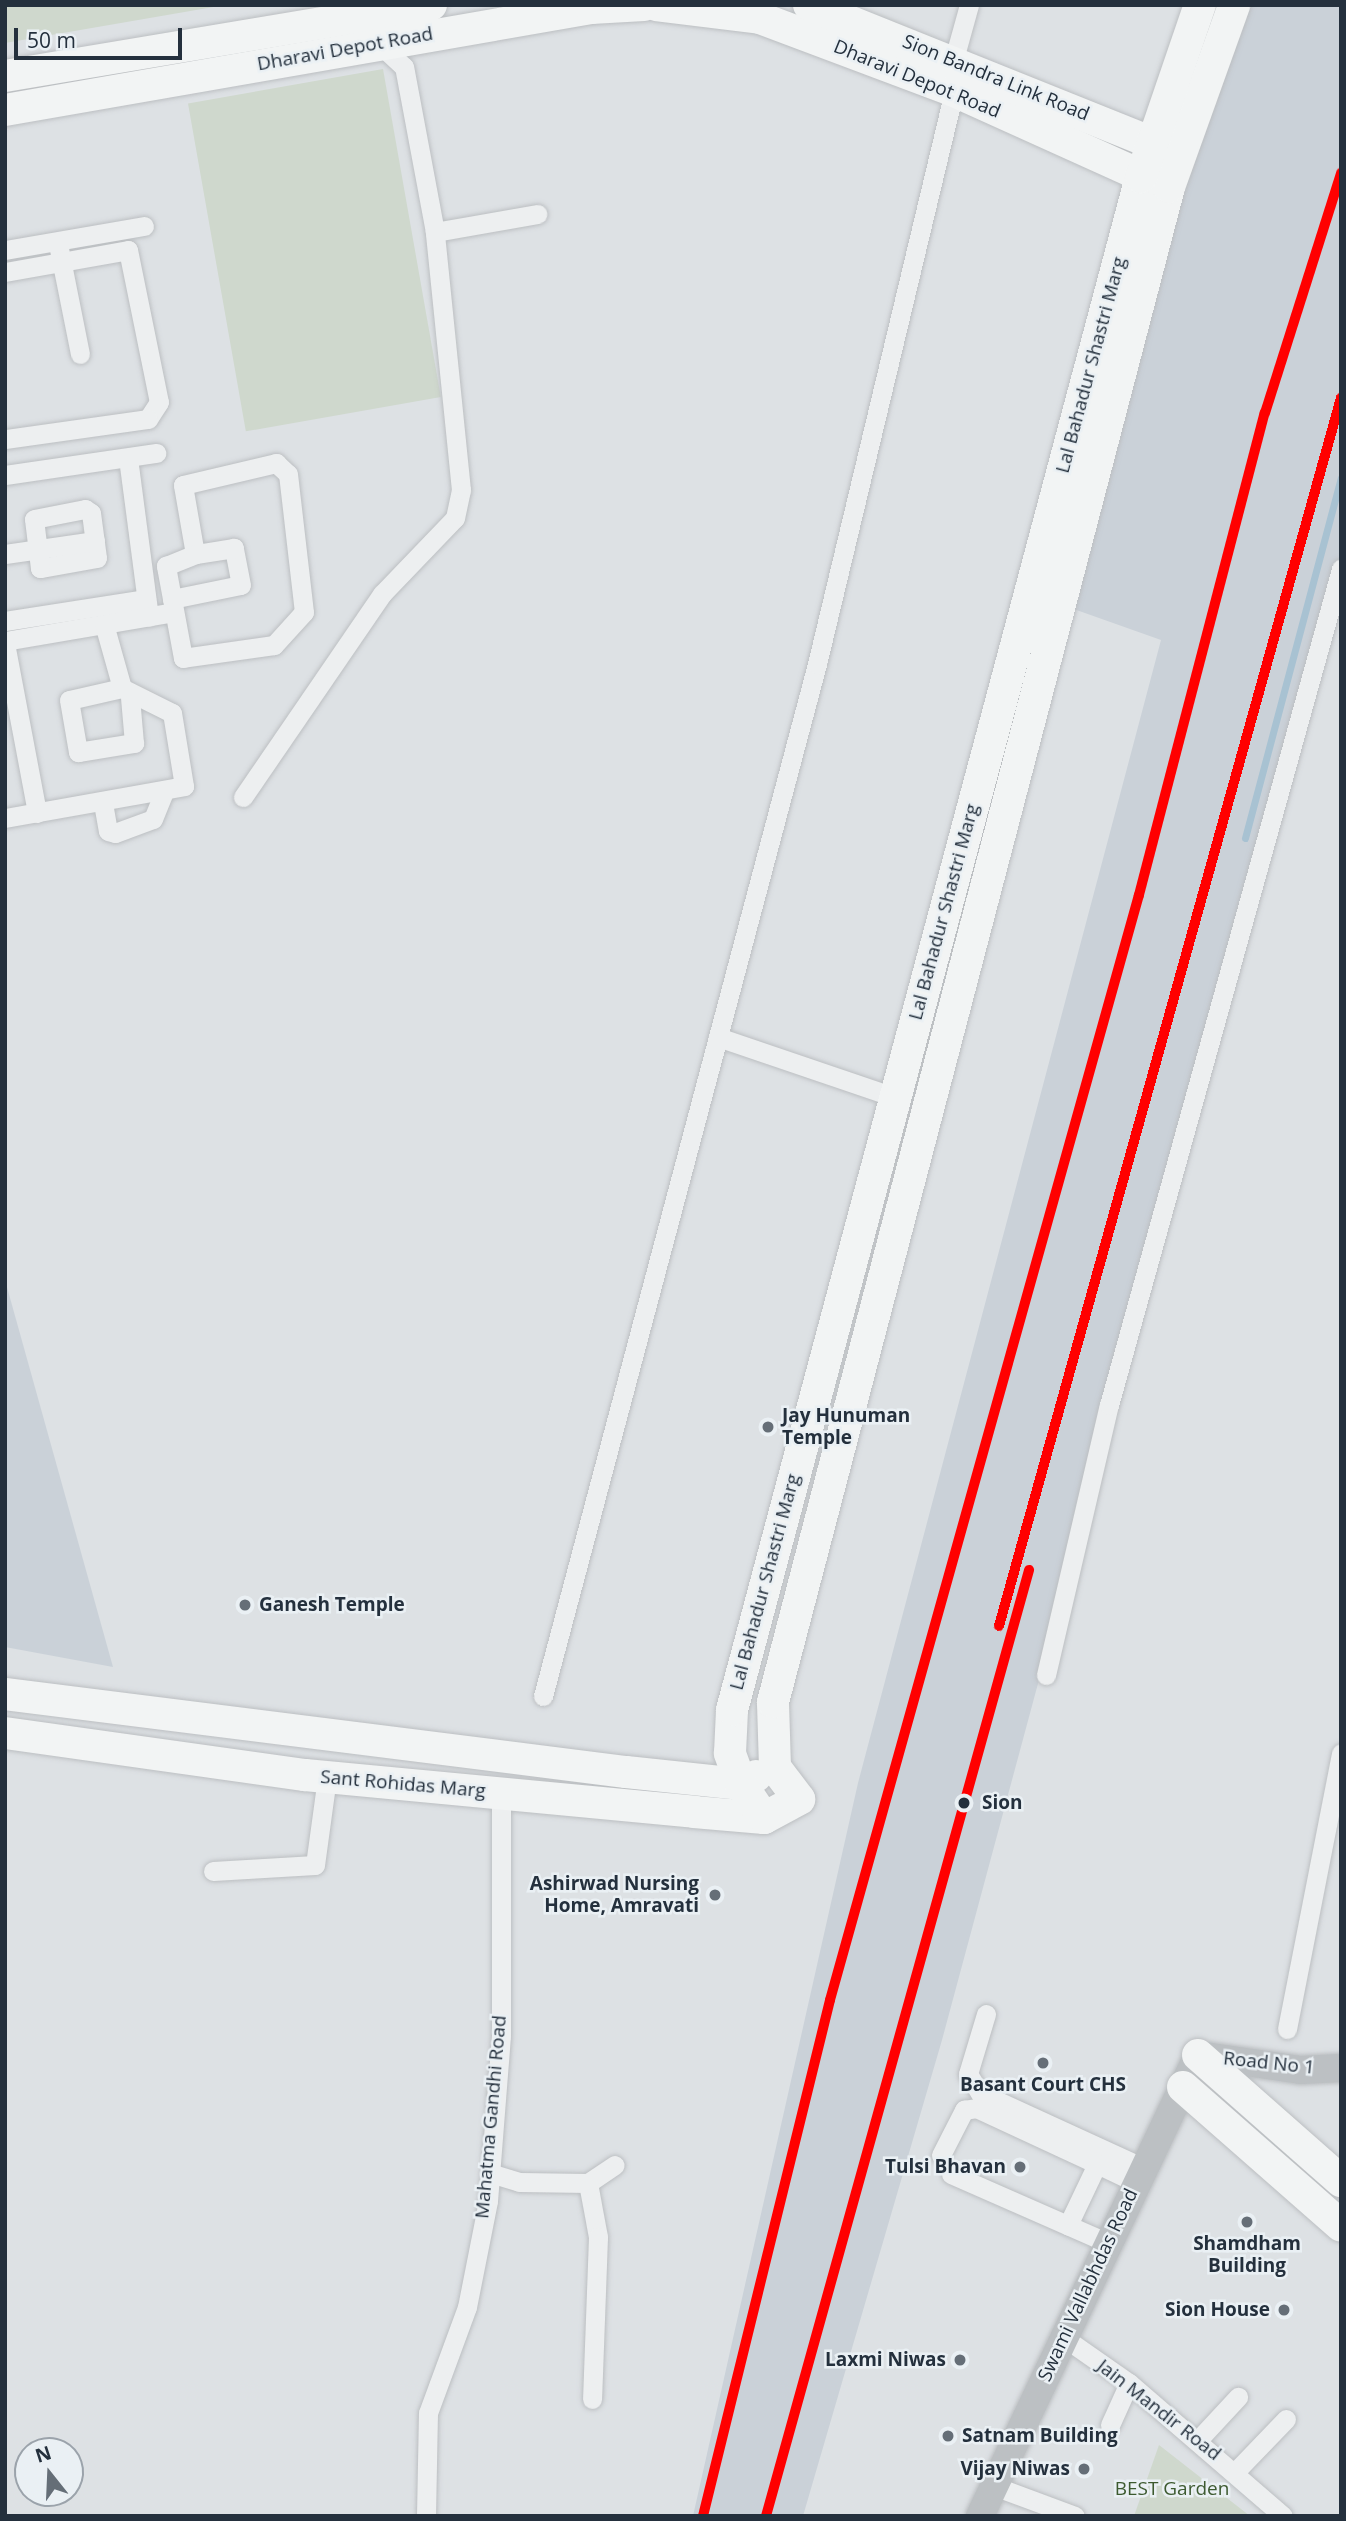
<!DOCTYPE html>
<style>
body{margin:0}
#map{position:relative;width:1346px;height:2521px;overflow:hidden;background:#dde1e4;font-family:"Open Sans",sans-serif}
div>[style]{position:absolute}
.built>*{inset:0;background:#cad1d8}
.green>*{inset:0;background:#cfd8cd;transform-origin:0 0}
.stream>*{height:7px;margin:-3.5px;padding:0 3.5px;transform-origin:3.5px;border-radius:3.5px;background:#a8c2d2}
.roads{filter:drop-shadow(0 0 2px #bcbfc2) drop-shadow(0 0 2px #bcbfc2)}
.street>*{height:19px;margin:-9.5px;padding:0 9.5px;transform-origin:9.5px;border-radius:9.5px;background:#edeff0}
.secondary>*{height:28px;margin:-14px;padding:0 14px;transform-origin:14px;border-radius:14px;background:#bcc0c3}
.primary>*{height:32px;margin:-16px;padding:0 16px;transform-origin:16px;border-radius:16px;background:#f2f4f4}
.rail-1>*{height:10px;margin:-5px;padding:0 5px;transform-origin:5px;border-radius:5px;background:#f00}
.dots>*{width:19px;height:19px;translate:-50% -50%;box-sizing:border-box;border:4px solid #eaf0f4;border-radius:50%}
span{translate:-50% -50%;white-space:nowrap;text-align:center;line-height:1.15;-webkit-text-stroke:5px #eaf0f4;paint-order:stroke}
.street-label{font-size:19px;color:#24303d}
.poi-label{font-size:19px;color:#24303d;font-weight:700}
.left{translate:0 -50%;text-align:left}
.right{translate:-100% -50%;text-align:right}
.stop-label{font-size:19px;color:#24303d;font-weight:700}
.park-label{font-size:19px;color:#3d5a30}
.frame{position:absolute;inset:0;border:7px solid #24303d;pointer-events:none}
.north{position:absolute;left:14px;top:2437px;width:70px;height:70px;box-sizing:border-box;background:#eaf0f4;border:2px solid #9ba3ab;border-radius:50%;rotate:342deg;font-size:19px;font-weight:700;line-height:28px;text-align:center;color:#24303d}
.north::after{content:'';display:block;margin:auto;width:24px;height:32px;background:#656e77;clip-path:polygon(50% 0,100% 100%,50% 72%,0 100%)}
.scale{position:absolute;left:14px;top:28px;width:168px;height:32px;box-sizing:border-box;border:4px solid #24303d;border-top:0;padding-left:9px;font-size:21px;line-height:24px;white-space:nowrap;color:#24303d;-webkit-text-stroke:5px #eaf0f4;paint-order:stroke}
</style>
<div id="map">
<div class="built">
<i style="clip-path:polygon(1238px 5px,1341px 5px,1341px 558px,942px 2040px,803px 2516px,693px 2516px,858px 1783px,1161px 640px,1068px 607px,1176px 186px)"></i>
<i style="clip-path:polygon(5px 1280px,113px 1667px,5px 1647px)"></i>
</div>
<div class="green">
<i style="clip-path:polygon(5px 5px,225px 5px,5px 43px)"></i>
<i style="left:383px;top:69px;width:333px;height:198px;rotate:80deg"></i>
<i style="clip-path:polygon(1159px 2445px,1250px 2516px,1134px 2516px)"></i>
</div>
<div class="stream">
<i style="left:1245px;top:838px;width:373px;rotate:-75.1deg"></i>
</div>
<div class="roads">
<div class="street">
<i style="left:954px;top:59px;width:56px;rotate:-74.5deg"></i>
<i style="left:435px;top:232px;width:104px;rotate:-10deg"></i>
<i style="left:59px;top:249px;width:107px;rotate:78.7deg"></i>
<i style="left:5px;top:250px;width:141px;rotate:-9.8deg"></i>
<i style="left:5px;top:272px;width:125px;rotate:-10.1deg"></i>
<i style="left:128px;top:250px;width:155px;rotate:78.5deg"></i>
<i style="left:159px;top:402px;width:20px;rotate:123deg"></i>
<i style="left:148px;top:419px;width:144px;rotate:172deg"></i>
<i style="left:128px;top:458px;width:160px;rotate:82.5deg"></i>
<i style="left:276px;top:463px;width:16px;rotate:43deg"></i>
<i style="left:288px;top:474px;width:139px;rotate:83.4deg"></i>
<i style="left:304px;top:612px;width:45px;rotate:132.3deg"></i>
<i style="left:274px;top:645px;width:92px;rotate:171.9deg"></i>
<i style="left:183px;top:658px;width:94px;rotate:-100.5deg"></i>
<i style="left:166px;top:566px;width:31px;rotate:-22deg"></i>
<i style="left:195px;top:554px;width:70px;rotate:-99.9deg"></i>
<i style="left:183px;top:485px;width:96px;rotate:-13.3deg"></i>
<i style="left:5px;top:475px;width:153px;rotate:-8.3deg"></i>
<i style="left:85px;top:509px;width:7px;rotate:34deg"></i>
<i style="left:91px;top:513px;width:45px;rotate:82.4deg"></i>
<i style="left:97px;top:558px;width:58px;rotate:170deg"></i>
<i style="left:40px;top:568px;width:49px;rotate:-97deg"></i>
<i style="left:34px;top:519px;width:52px;rotate:-11.1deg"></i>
<i style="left:5px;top:554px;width:91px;rotate:-8.2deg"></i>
<i style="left:172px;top:599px;width:70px;rotate:-11.5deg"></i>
<i style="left:241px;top:585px;width:38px;rotate:-101deg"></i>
<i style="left:234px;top:548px;width:39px;rotate:171deg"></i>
<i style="left:5px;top:621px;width:143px;rotate:-8.9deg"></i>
<i style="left:5px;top:641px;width:171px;rotate:-9.7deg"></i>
<i style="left:5px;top:643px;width:173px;rotate:79.3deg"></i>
<i style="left:122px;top:688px;width:54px;rotate:167.2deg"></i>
<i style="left:69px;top:700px;width:53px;rotate:80.2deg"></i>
<i style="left:78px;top:752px;width:57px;rotate:-9.1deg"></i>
<i style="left:134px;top:743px;width:46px;rotate:-95deg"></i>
<i style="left:243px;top:797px;width:246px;rotate:-55.6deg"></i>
<i style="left:382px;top:594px;width:105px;rotate:-46.2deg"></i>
<i style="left:455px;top:518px;width:29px;rotate:-78deg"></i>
<i style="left:461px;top:490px;width:259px;rotate:-95.8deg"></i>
<i style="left:435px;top:232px;width:168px;rotate:-100.6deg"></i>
<i style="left:404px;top:67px;width:37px;rotate:-137deg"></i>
<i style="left:103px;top:803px;width:28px;rotate:80deg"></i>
<i style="left:108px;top:831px;width:7px;rotate:16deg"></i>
<i style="left:115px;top:833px;width:40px;rotate:-20.2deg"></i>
<i style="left:153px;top:819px;width:27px;rotate:-68deg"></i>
<i style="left:5px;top:818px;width:182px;rotate:-10.1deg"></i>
<i style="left:184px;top:786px;width:74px;rotate:-99.3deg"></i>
<i style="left:172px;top:713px;width:56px;rotate:-153.4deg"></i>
<i style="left:122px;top:688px;width:66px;rotate:-105.7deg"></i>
<i style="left:718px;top:1037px;width:186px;rotate:18.8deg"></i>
<i style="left:1046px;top:1675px;width:277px;rotate:-76.9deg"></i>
<i style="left:1109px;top:1405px;width:868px;rotate:-74.49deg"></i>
<i style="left:543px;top:1696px;width:1068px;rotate:-75.13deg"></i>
<i style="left:817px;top:664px;width:589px;rotate:-76.55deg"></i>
<i style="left:213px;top:1871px;width:102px;rotate:-3.4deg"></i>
<i style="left:315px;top:1865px;width:89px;rotate:-82.2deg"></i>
<i style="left:986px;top:2014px;width:63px;rotate:106.7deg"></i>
<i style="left:968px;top:2074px;width:22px;rotate:58deg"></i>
<i style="left:980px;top:2093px;width:180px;rotate:24.6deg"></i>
<i style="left:1287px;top:2029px;width:281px;rotate:-78.9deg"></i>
<i style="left:941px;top:2155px;width:51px;rotate:-62.9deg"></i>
<i style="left:964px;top:2110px;width:12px;rotate:-9deg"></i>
<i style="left:976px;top:2108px;width:133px;rotate:24.8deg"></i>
<i style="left:1097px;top:2164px;width:68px;rotate:115.4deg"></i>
<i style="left:1097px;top:2164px;width:44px;rotate:25.4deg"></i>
<i style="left:490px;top:2173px;width:30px;rotate:17deg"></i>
<i style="left:519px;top:2182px;width:69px;rotate:0.8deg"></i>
<i style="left:588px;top:2183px;width:32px;rotate:-34deg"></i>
<i style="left:951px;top:2174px;width:171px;rotate:23.7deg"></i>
<i style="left:588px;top:2183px;width:55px;rotate:79.5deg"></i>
<i style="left:598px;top:2237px;width:162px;rotate:92.1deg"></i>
<i style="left:1063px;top:2337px;width:80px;rotate:34.9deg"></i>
<i style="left:1129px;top:2383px;width:203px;rotate:40.8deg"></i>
<i style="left:1110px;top:2425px;width:46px;rotate:-65.7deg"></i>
<i style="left:1198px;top:2440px;width:59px;rotate:-47.1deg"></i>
<i style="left:1236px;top:2471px;width:72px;rotate:-46.1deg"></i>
<i style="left:994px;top:2486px;width:86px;rotate:20.3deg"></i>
<i style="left:426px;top:2516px;width:103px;rotate:-88.9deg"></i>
<i style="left:428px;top:2413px;width:113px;rotate:-69.8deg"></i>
<i style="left:467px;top:2307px;width:108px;rotate:-78.8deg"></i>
<i style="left:488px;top:2201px;width:166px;rotate:-85.5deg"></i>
<i style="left:501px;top:2036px;width:242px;rotate:-90deg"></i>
</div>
<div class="secondary">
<i style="left:980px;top:2516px;width:510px;rotate:-64.69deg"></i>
<i style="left:1198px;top:2055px;width:104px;rotate:8.3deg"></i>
<i style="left:1301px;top:2070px;width:40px;rotate:-2.9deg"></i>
</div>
<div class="primary">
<i style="left:656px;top:5px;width:105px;rotate:7.1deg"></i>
<i style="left:760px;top:18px;width:207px;rotate:20.6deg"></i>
<i style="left:954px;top:91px;width:226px;rotate:24.3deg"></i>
<i style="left:809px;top:5px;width:392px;rotate:21.9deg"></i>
<i style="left:5px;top:76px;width:432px;rotate:-9.5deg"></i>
<i style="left:5px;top:110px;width:595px;rotate:-9.87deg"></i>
<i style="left:591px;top:8px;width:53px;rotate:-3.2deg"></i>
<i style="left:5px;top:1694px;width:626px;rotate:7.16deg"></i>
<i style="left:626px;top:1772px;width:116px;rotate:6deg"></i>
<i style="left:741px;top:1784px;width:17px;rotate:-28deg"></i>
<i style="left:5px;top:1733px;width:303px;rotate:8deg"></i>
<i style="left:305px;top:1775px;width:391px;rotate:5.4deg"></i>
<i style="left:694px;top:1812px;width:70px;rotate:4.9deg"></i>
<i style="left:764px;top:1818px;width:40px;rotate:-28deg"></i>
<i style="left:799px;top:1799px;width:40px;rotate:-127deg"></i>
<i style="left:775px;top:1767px;width:65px;rotate:-91.8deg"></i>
<i style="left:773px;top:1702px;width:1566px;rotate:-75.35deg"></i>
<i style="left:1169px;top:187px;width:193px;rotate:-70.3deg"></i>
<i style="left:764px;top:1818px;width:41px;rotate:-124.1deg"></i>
<i style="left:741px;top:1784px;width:33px;rotate:-110deg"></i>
<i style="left:730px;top:1753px;width:43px;rotate:-87.3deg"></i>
<i style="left:732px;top:1710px;width:1587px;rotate:-75.06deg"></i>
<i style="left:1141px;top:177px;width:182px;rotate:-71.1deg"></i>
<i style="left:1198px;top:2055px;width:191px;rotate:41.4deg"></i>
<i style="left:1183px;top:2087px;width:210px;rotate:41.3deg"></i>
</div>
</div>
<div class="rail-1">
<i style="left:999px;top:1626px;width:1275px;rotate:-74.44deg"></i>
<i style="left:703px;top:2516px;width:531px;rotate:-76.17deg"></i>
<i style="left:830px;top:2000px;width:1147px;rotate:-74.38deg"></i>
<i style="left:1139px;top:895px;width:498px;rotate:-75.4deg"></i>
<i style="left:1265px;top:413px;width:252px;rotate:-72.4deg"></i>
<i style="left:766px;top:2516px;width:982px;rotate:-74.46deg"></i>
</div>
<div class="dots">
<i style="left:768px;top:1427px;background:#656e77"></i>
<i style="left:245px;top:1605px;background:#656e77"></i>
<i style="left:964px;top:1803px;background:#24303d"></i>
<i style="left:715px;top:1895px;background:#656e77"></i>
<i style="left:1043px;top:2063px;background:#656e77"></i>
<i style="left:1020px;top:2167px;background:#656e77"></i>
<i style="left:1247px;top:2222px;background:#656e77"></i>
<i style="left:1284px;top:2310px;background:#656e77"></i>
<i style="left:960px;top:2360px;background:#656e77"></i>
<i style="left:948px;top:2436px;background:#656e77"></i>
<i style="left:1084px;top:2469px;background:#656e77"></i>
</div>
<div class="street-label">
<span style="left:345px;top:49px;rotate:-10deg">Dharavi Depot Road</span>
<span style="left:996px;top:78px;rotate:22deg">Sion Bandra Link Road</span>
<span style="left:917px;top:79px;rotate:22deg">Dharavi Depot Road</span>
<span style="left:1091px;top:365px;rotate:-75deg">Lal Bahadur Shastri Marg</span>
<span style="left:944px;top:912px;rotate:-75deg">Lal Bahadur Shastri Marg</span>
<span style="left:765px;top:1582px;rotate:-75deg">Lal Bahadur Shastri Marg</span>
<span style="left:403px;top:1784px;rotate:5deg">Sant Rohidas Marg</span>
<span style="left:1269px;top:2063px;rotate:6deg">Road No 1</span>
<span style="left:491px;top:2117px;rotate:-85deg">Mahatma Gandhi Road</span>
<span style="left:1088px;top:2285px;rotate:-65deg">Swami Vallabhdas Road</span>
<span style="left:1159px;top:2410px;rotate:38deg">Jain Mandir Road</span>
</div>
<div class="poi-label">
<span class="left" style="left:782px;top:1427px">Jay Hunuman<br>Temple</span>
<span class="left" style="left:259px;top:1605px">Ganesh Temple</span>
<span class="right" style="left:699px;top:1895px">Ashirwad Nursing<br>Home, Amravati</span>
<span style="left:1043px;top:2085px">Basant Court CHS</span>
<span class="right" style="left:1006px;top:2167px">Tulsi Bhavan</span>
<span style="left:1247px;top:2255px">Shamdham<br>Building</span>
<span class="right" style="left:1270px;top:2310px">Sion House</span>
<span class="right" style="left:946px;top:2360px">Laxmi Niwas</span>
<span class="left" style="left:962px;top:2436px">Satnam Building</span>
<span class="right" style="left:1070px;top:2469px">Vijay Niwas</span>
</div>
<div class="stop-label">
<span class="left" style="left:982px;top:1803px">Sion</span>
</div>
<div class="park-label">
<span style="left:1172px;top:2489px">BEST Garden</span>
</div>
<div class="frame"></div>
<div class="north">N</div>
<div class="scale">50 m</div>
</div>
